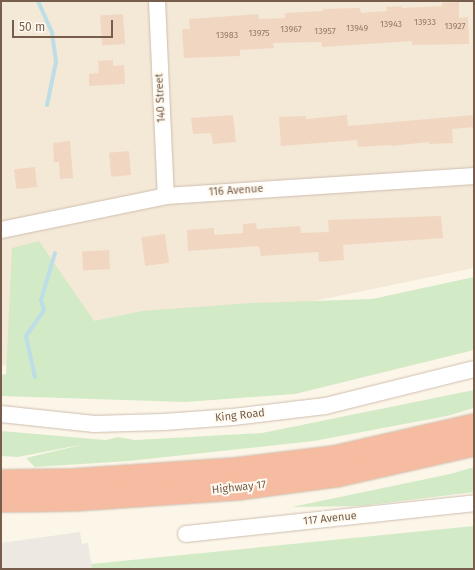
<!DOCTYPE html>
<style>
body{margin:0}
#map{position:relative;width:475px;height:570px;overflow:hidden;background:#fcf6e9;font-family:"Fira Sans",sans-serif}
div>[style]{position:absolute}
.residential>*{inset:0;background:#f4e8d7}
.industrial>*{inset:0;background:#ede8e2}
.green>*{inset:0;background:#d3eac7}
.stream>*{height:4px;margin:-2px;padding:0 2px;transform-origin:2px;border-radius:2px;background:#bddee6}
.building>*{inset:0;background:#f1d7c1;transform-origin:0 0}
.roads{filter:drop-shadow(0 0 1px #cebeae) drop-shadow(0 0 1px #cebeae)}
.minor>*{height:16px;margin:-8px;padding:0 8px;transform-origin:8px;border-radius:8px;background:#fff}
.highway>*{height:22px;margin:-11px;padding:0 11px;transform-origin:11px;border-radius:11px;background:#f5bca1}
span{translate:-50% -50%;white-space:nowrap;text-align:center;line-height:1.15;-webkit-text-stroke:4px #fffaf0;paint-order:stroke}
.number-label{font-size:9px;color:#967c69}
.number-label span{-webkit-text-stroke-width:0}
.street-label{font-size:11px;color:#775e4c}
.frame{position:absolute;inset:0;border:2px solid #775e4c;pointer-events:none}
.scale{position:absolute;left:12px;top:20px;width:101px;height:18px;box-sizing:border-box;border:2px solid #775e4c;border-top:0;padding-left:5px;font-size:12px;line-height:14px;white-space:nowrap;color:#775e4c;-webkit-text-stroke:3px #fffaf0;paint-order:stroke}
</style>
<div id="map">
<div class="residential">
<i style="clip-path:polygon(1px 1px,474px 1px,474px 268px,1px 366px)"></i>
</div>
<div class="industrial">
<i style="clip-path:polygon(80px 532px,82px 544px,88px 543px,92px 569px,1px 569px,1px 543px)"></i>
</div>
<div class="green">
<i style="clip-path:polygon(39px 241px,94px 321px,142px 311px,251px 303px,372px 299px,474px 277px,474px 350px,295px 394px,185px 402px,1px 396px,1px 375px,6px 374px,12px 248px)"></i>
<i style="clip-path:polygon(474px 390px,474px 408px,447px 416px,314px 441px,129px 461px,35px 467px,26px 458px,85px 444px,18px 457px,1px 456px,1px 431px,106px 440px,118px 437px,135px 440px,262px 433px)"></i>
<i style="clip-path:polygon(474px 467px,474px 492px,361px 506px,292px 507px,450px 474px)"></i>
<i style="clip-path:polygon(474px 526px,474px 569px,92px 569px,91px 564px)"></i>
</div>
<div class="stream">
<i style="left:38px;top:1px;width:35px;rotate:66deg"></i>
<i style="left:52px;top:33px;width:29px;rotate:82deg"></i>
<i style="left:56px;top:62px;width:44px;rotate:101.8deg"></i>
<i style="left:35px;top:377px;width:42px;rotate:-102.4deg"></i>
<i style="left:26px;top:336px;width:32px;rotate:-55deg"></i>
<i style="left:44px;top:310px;width:10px;rotate:-107deg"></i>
<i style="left:41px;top:300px;width:49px;rotate:-73.4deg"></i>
</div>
<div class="building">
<i style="clip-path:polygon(459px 2px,459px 18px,468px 17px,469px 44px,412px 45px,412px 41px,322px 47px,321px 42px,273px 43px,274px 48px,240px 50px,240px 56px,184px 58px,182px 29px,190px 29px,189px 19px,258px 14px,259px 19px,285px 18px,285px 13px,323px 11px,323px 9px,360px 8px,361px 13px,387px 11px,386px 7px,402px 6px,402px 8px,442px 6px,442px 3px)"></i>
<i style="left:123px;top:14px;width:30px;height:23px;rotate:86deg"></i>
<i style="clip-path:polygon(113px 60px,113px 66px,124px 65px,125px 84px,89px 86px,89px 74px,99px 73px,98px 61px)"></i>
<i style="clip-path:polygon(233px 115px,236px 142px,213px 144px,211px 133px,193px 134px,191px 118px)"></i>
<i style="clip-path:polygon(347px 115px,348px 126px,474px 115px,474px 127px,452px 129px,453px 143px,429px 144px,429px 142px,391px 146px,391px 145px,358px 147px,357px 140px,281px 146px,279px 117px,306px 116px,306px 119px)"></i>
<i style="clip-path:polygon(70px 141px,73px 178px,60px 179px,59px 162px,54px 162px,53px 143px)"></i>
<i style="left:129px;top:151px;width:24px;height:20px;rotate:85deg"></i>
<i style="left:35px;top:167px;width:20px;height:21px;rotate:84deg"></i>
<i style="clip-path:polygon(441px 216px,443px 238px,343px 245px,344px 260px,319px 262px,318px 252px,261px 256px,259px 246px,188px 251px,187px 230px,214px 228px,214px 235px,243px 233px,243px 224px,256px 223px,257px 229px,300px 226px,301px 233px,329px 232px,328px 220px)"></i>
<i style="left:165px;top:234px;width:29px;height:24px;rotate:82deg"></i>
<i style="left:109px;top:250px;width:19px;height:27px;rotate:87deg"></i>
</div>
<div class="roads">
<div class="minor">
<i style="left:157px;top:1px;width:195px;rotate:87.4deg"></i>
<i style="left:1px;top:230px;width:168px;rotate:-11.6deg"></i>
<i style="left:166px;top:196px;width:309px;rotate:-3.7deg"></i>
<i style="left:1px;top:414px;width:94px;rotate:6.1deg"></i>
<i style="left:94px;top:424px;width:70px;rotate:-1.6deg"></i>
<i style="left:164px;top:422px;width:69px;rotate:-4.1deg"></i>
<i style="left:233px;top:417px;width:93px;rotate:-6.8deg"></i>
<i style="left:325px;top:406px;width:154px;rotate:-13.9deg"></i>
<i style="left:186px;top:534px;width:290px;rotate:-6.1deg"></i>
</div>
<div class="highway">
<i style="left:1px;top:481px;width:72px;rotate:-0.8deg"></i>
<i style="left:73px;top:480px;width:162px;rotate:-3.9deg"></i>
<i style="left:235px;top:469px;width:100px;rotate:-6.9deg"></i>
<i style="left:334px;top:457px;width:144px;rotate:-12.9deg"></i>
<i style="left:1px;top:501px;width:72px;rotate:-0.8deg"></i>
<i style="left:73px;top:500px;width:164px;rotate:-3.8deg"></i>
<i style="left:237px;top:489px;width:100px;rotate:-7.5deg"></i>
<i style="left:336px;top:476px;width:141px;rotate:-12.7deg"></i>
</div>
</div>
<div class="number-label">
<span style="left:425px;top:22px">13933</span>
<span style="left:391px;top:24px">13943</span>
<span style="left:455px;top:26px">13927</span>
<span style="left:357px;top:28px">13949</span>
<span style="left:291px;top:29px">13967</span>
<span style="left:325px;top:31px">13957</span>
<span style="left:259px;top:33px">13975</span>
<span style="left:227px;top:35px">13983</span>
</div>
<div class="street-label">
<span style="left:161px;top:98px;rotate:-93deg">140 Street</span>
<span style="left:236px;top:191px;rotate:-4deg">116 Avenue</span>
<span style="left:240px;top:416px;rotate:-6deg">King Road</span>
<span style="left:239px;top:488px;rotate:-6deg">Highway 17</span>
<span style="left:330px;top:519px;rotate:-6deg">117 Avenue</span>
</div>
<div class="frame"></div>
<div class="scale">50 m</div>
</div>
